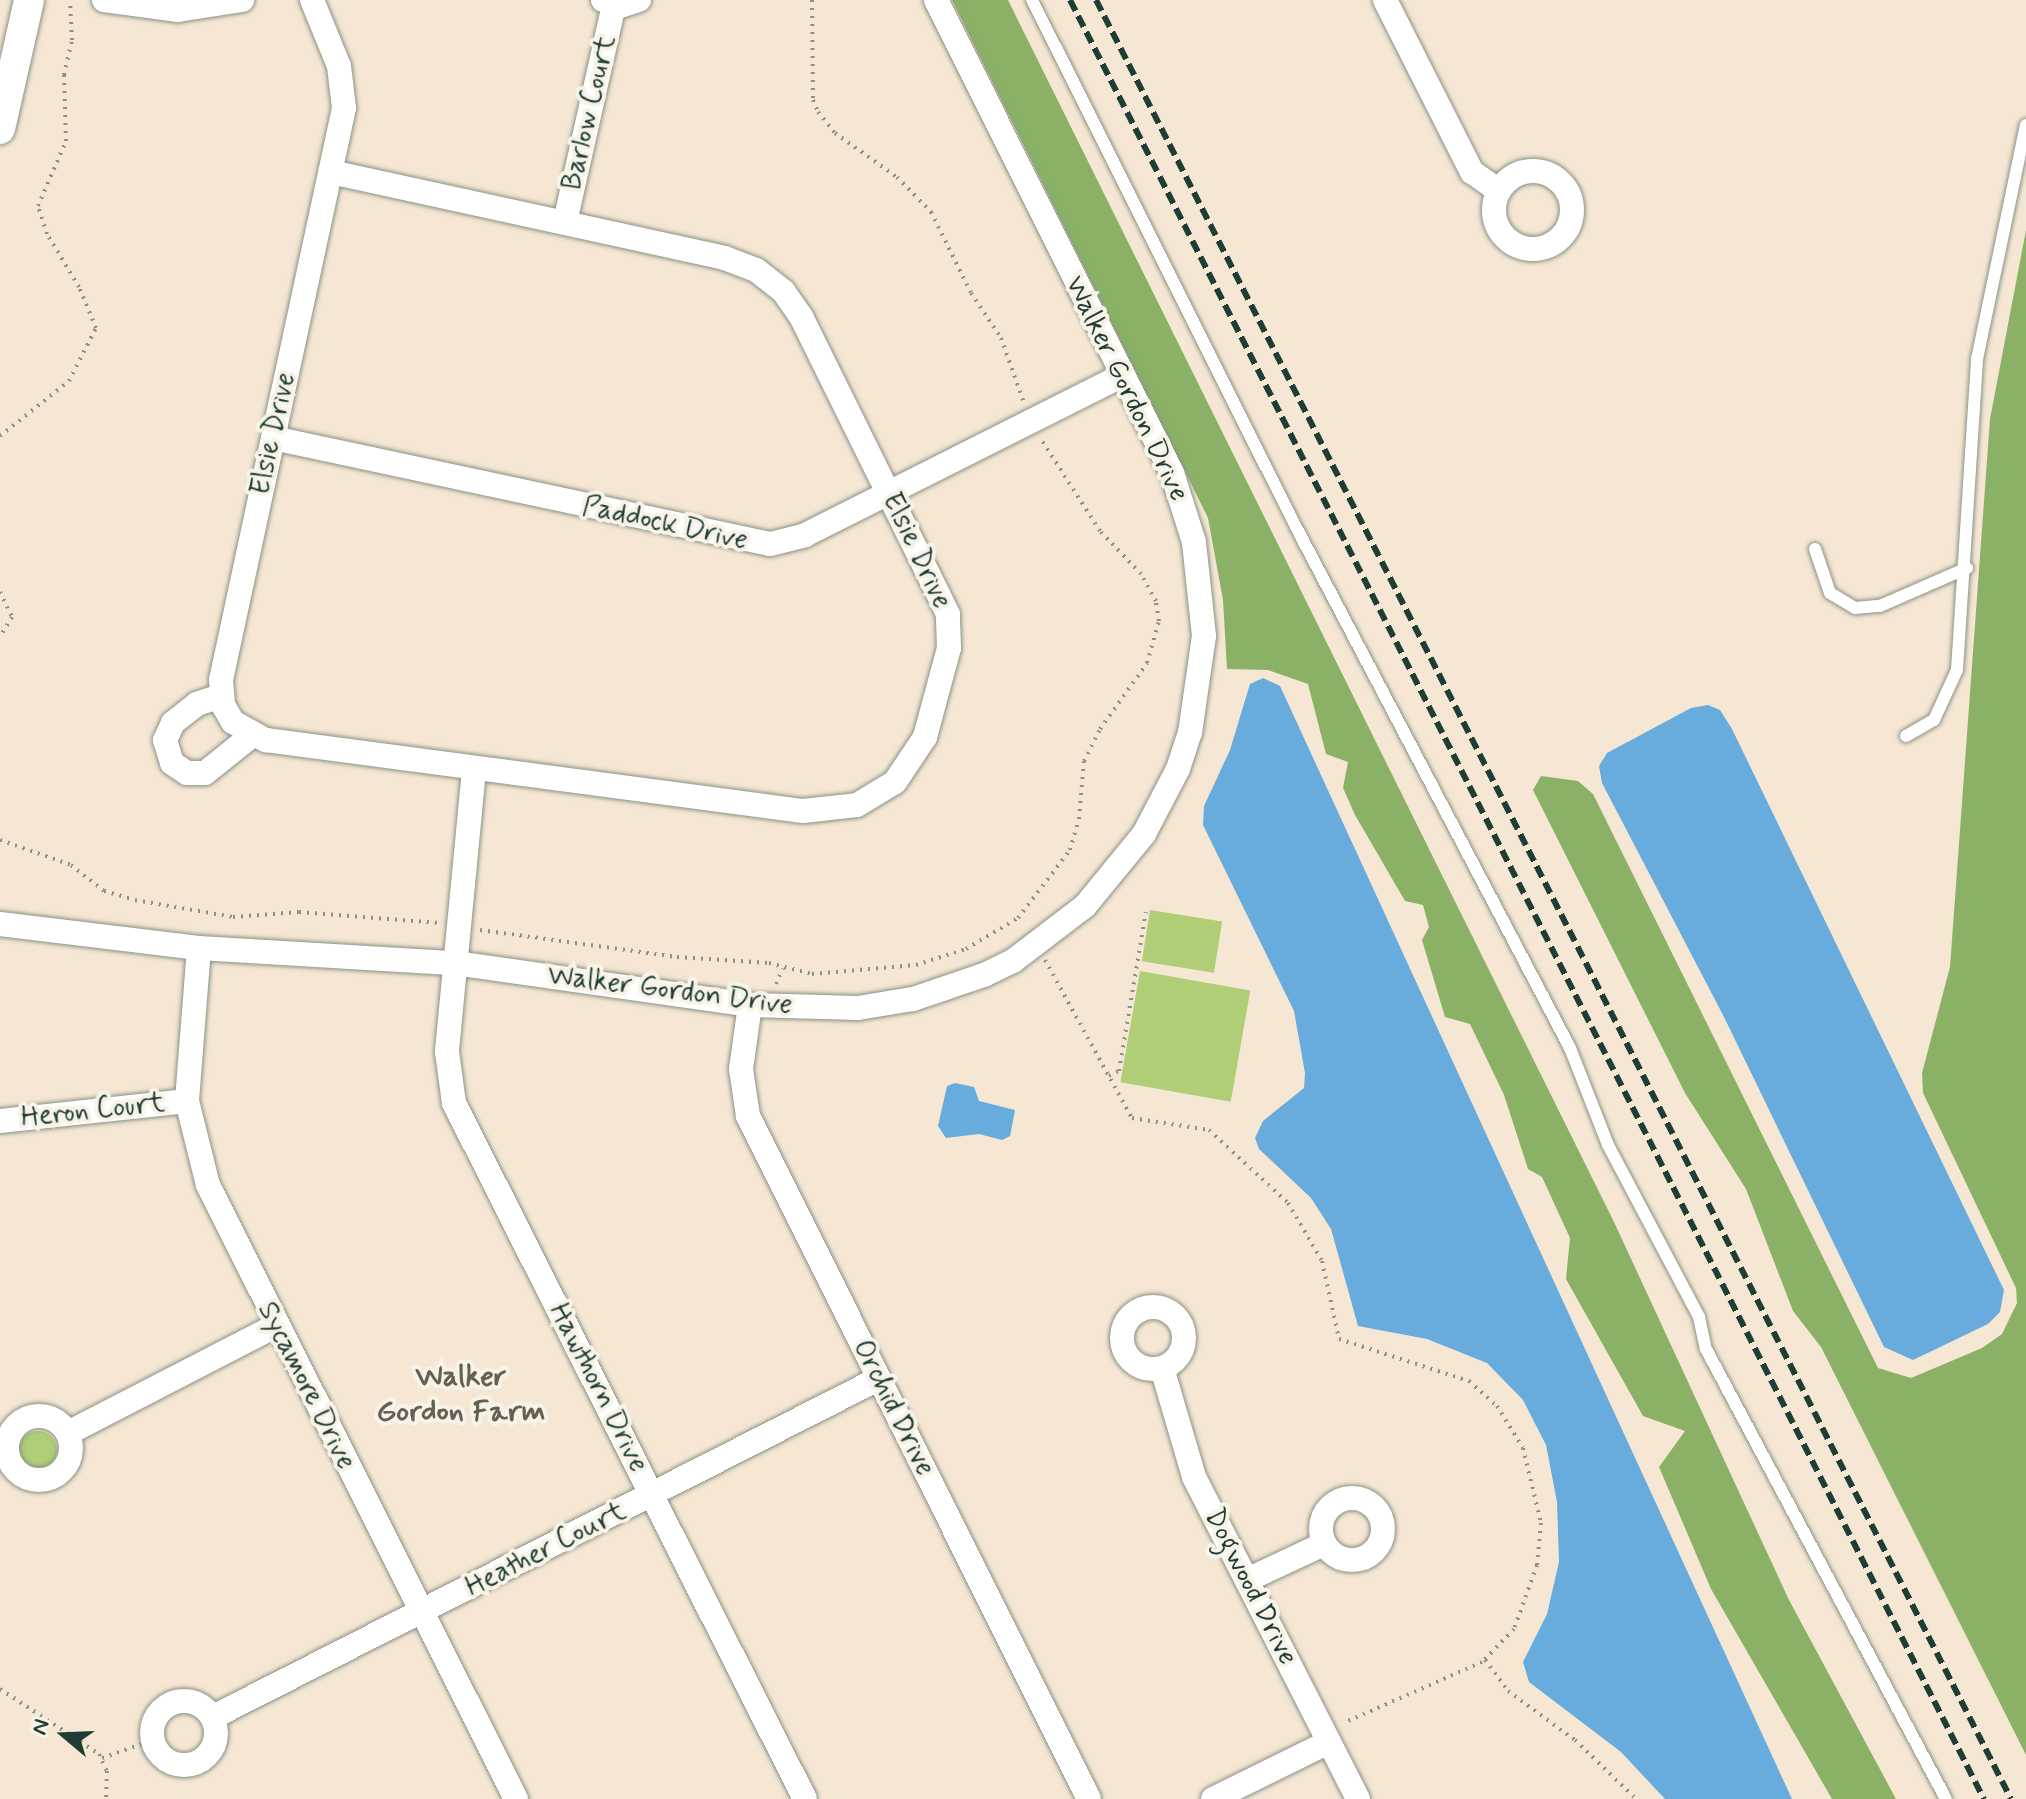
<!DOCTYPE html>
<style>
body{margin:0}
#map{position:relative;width:2026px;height:1799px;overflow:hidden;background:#f6e7d4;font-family:Mynerve,sans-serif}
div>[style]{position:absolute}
.green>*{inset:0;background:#afce76;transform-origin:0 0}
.round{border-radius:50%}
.forest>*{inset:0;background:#8bb167}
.water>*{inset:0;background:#68abdd}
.path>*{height:4px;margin-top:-2px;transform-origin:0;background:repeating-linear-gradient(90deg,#8a9284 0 2px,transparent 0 8px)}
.roads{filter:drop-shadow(0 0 2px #8a9284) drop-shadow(0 0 2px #8a9284)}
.service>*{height:12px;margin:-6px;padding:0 6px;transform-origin:6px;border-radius:6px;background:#fff}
.minor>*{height:24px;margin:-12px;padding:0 12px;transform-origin:12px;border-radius:12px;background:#fff}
.minor>.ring{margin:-12px;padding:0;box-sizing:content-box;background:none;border:24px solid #fff;border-radius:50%}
.tertiary>*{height:30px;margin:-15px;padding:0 15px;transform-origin:15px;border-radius:15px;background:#fff}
.rail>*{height:6px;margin-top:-3px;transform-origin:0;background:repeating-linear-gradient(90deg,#1f3d34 0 12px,transparent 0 18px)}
span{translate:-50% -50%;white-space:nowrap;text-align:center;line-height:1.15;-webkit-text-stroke:8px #f7f3e8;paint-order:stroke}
.street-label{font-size:28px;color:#1f3d34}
.neighbourhood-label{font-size:30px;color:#656050;font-weight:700}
.north{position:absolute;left:24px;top:1695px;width:80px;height:80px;-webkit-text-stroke:6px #f7f3e8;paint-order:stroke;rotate:289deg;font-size:22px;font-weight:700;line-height:32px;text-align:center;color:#1f3d34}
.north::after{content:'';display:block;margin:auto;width:28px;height:36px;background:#1f3d34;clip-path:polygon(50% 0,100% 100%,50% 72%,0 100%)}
</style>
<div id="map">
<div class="green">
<i style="left:1150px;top:910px;width:73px;height:52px;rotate:9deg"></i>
<i style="left:1140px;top:971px;width:112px;height:113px;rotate:10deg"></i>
<i class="round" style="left:19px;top:1431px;width:38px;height:38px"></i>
</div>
<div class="forest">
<i style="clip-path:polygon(952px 0,1008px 0,1614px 1222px,1789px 1600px,1896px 1799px,1832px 1799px,1711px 1589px,1659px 1467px,1685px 1431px,1643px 1416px,1566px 1279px,1570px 1238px,1542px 1177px,1528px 1169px,1504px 1095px,1470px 1024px,1445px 1017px,1422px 940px,1429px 927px,1423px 905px,1405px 901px,1355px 815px,1343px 788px,1348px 762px,1326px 754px,1308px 684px,1268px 670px,1227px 669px,1223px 600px,1208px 518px)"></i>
<i style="clip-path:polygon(2026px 230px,2026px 1755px,1821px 1347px,1793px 1311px,1746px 1189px,1685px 1093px,1533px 790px,1541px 776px,1578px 781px,1593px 794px,1878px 1368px,1911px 1378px,1982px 1348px,2002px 1334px,2017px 1303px,2016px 1288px,1923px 1093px,1922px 1073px,1950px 967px,1990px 419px)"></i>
</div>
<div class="water">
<i style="clip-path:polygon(1263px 678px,1280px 686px,1792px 1799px,1665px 1799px,1621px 1752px,1529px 1682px,1523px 1662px,1547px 1614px,1559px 1562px,1557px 1502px,1546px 1445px,1523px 1400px,1487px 1363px,1427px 1339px,1358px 1326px,1331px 1229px,1311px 1198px,1259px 1149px,1255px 1138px,1263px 1121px,1304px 1088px,1305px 1073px,1294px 1011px,1203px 825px,1204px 806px,1230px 750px,1250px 684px)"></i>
<i style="clip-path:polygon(1708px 705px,1720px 710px,1732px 729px,2004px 1290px,2000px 1312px,1988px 1324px,1913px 1360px,1884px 1347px,1724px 1017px,1602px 783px,1599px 766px,1607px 753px,1691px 708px)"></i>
<i style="clip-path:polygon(955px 1083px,974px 1087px,979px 1101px,1015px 1110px,1010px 1136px,1002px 1140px,979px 1134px,946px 1138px,938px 1126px,947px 1086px)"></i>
</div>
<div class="path">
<i style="left:812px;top:0;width:100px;rotate:89.4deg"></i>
<i style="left:813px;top:100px;width:13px;rotate:67deg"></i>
<i style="left:818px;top:112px;width:27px;rotate:51deg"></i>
<i style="left:835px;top:133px;width:76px;rotate:35.4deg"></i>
<i style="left:897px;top:177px;width:49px;rotate:45.8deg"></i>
<i style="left:931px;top:212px;width:90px;rotate:63.7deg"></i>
<i style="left:971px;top:293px;width:54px;rotate:56.3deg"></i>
<i style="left:1001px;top:338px;width:69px;rotate:70.5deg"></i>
<i style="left:0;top:436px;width:88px;rotate:-38.6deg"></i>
<i style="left:69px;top:381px;width:59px;rotate:-63deg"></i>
<i style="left:96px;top:328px;width:44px;rotate:-112.5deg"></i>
<i style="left:79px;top:287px;width:62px;rotate:-121.1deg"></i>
<i style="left:47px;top:234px;width:29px;rotate:-108deg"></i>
<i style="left:38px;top:206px;width:71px;rotate:-66.7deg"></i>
<i style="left:66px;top:141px;width:66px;rotate:-91.7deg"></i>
<i style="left:64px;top:75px;width:36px;rotate:-77deg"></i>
<i style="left:72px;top:40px;width:40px;rotate:-92.9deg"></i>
<i style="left:0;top:592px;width:28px;rotate:64deg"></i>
<i style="left:12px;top:617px;width:23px;rotate:121deg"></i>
<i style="left:0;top:840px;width:75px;rotate:19.4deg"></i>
<i style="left:71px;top:865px;width:42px;rotate:38.2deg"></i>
<i style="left:104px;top:891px;width:32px;rotate:16deg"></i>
<i style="left:135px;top:900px;width:99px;rotate:9.8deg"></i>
<i style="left:233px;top:917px;width:66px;rotate:-4.3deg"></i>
<i style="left:299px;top:912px;width:141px;rotate:4.5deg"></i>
<i style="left:480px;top:930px;width:199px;rotate:7.8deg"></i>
<i style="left:677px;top:957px;width:92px;rotate:3.7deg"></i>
<i style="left:769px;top:963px;width:44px;rotate:14.3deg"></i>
<i style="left:812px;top:974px;width:104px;rotate:-4.9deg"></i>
<i style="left:916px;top:965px;width:52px;rotate:-17.7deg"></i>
<i style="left:966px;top:949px;width:61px;rotate:-30.8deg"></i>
<i style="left:1018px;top:918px;width:86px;rotate:-52.6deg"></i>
<i style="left:1070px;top:850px;width:32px;rotate:-74deg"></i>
<i style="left:1079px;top:819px;width:58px;rotate:-85.1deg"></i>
<i style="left:1084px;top:761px;width:36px;rotate:-63deg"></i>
<i style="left:1100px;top:729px;width:81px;rotate:-54.5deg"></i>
<i style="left:1147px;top:663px;width:44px;rotate:-74.1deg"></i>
<i style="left:1159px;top:621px;width:20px;rotate:-99deg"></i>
<i style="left:1156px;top:601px;width:31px;rotate:-119deg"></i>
<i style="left:1141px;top:574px;width:59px;rotate:-133.6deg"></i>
<i style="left:1100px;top:531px;width:109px;rotate:-122.7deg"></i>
<i style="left:1045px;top:960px;width:180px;rotate:61.2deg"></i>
<i style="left:1132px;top:1118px;width:78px;rotate:8.9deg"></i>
<i style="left:1209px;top:1130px;width:108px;rotate:42.7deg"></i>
<i style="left:1288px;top:1203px;width:67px;rotate:59.6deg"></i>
<i style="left:1322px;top:1261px;width:80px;rotate:77.7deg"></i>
<i style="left:1339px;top:1339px;width:137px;rotate:17.9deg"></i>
<i style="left:1469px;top:1381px;width:38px;rotate:42deg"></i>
<i style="left:1497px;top:1406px;width:49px;rotate:58.2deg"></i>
<i style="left:1523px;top:1448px;width:77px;rotate:76.5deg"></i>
<i style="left:1541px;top:1523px;width:42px;rotate:95.4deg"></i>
<i style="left:1537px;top:1565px;width:68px;rotate:109.8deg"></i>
<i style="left:1514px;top:1629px;width:46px;rotate:134.1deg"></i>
<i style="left:1482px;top:1662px;width:151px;rotate:156.2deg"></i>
<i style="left:776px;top:984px;width:17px;rotate:-66deg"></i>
<i style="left:1109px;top:1076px;width:11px;rotate:-27deg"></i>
<i style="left:1119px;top:1071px;width:161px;rotate:-80.4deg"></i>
<i style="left:1485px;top:1660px;width:39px;rotate:53deg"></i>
<i style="left:1508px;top:1691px;width:83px;rotate:36.2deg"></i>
<i style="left:1575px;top:1740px;width:85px;rotate:44deg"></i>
<i style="left:0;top:1689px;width:118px;rotate:33.3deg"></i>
<i style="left:99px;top:1754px;width:19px;rotate:65deg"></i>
<i style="left:107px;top:1771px;width:28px;rotate:92deg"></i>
<i style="left:102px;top:1758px;width:54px;rotate:-19.4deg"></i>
</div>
<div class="roads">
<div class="service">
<i style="left:1032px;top:0;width:592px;rotate:63.39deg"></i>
<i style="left:1297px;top:529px;width:586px;rotate:62.26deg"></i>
<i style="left:1570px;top:1048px;width:104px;rotate:68.6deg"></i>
<i style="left:1608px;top:1145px;width:195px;rotate:62.1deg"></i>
<i style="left:1699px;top:1317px;width:33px;rotate:78deg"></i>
<i style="left:1706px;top:1349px;width:510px;rotate:61.93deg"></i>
<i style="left:1815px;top:549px;width:46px;rotate:71.2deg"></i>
<i style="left:1830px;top:593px;width:29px;rotate:31deg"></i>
<i style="left:1855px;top:608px;width:25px;rotate:-5deg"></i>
<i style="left:1880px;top:606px;width:95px;rotate:-23.6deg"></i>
<i style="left:1906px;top:736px;width:32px;rotate:-30deg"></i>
<i style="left:1934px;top:720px;width:55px;rotate:-65.3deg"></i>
<i style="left:1957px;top:670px;width:312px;rotate:-86.3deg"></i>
<i style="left:1977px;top:359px;width:239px;rotate:-78.2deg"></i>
</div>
<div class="minor">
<i style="left:104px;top:0;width:75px;rotate:7.7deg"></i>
<i style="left:178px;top:10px;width:65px;rotate:-8.9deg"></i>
<i style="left:312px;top:0;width:71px;rotate:67.8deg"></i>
<i style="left:339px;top:66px;width:42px;rotate:83.2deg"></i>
<i style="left:344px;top:108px;width:585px;rotate:102.14deg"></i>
<i style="left:221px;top:680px;width:25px;rotate:85deg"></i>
<i style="left:223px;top:705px;width:20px;rotate:60deg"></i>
<i style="left:233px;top:722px;width:38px;rotate:29deg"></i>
<i style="left:266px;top:740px;width:542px;rotate:7.53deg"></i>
<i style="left:803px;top:811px;width:54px;rotate:-6.3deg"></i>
<i style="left:857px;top:805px;width:44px;rotate:-31.2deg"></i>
<i style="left:895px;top:782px;width:54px;rotate:-56.3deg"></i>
<i style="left:925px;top:737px;width:92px;rotate:-74.9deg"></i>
<i style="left:949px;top:648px;width:34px;rotate:-92deg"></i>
<i style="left:948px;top:614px;width:330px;rotate:-116.3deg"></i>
<i style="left:802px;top:318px;width:33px;rotate:-125deg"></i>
<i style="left:783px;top:291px;width:34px;rotate:-142deg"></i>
<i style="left:756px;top:270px;width:33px;rotate:-159deg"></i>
<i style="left:725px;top:258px;width:403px;rotate:-167.7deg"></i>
<i style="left:603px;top:0;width:18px;rotate:19deg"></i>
<i style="left:620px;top:6px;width:20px;rotate:-18deg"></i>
<i style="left:1385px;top:0;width:193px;rotate:63.2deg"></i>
<i style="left:1472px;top:172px;width:33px;rotate:35deg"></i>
<i class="ring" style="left:1494px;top:171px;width:54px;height:54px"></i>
<i style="left:565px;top:222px;width:222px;rotate:-77.3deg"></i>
<i style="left:273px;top:438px;width:508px;rotate:12.04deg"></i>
<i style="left:770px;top:544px;width:36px;rotate:-14deg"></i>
<i style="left:805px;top:535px;width:354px;rotate:-26.7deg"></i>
<i style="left:221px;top:696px;width:25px;rotate:162deg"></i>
<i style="left:197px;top:704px;width:31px;rotate:142deg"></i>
<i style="left:173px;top:723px;width:19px;rotate:115deg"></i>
<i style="left:165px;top:740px;width:24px;rotate:73deg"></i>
<i style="left:172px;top:763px;width:18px;rotate:34deg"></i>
<i style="left:187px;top:773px;width:18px"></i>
<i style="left:205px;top:773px;width:59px;rotate:-38.8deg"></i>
<i style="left:474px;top:770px;width:283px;rotate:95.5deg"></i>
<i style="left:447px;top:1052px;width:51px;rotate:82.2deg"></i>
<i style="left:454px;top:1103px;width:779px;rotate:63.24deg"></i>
<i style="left:0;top:924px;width:200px;rotate:6.9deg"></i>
<i style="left:199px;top:948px;width:256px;rotate:3.4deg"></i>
<i style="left:455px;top:963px;width:298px;rotate:8.1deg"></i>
<i style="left:750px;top:1005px;width:108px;rotate:1.6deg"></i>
<i style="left:858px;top:1008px;width:56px;rotate:-9.3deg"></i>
<i style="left:913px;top:999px;width:75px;rotate:-18.7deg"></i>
<i style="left:984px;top:975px;width:32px;rotate:-26deg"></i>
<i style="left:1013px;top:961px;width:91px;rotate:-37.4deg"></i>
<i style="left:1085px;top:906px;width:93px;rotate:-50.7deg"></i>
<i style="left:1144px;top:834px;width:73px;rotate:-62.4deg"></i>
<i style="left:1178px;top:769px;width:38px;rotate:-72deg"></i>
<i style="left:1190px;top:733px;width:98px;rotate:-81.8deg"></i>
<i style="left:1204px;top:636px;width:95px;rotate:-96.1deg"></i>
<i style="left:1194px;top:542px;width:72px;rotate:-107.7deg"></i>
<i style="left:1172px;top:473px;width:529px;rotate:-116.52deg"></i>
<i style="left:199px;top:948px;width:153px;rotate:94.5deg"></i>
<i style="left:187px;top:1101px;width:87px;rotate:76deg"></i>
<i style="left:208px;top:1185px;width:687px;rotate:63.36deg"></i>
<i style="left:750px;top:1005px;width:65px;rotate:98deg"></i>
<i style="left:741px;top:1069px;width:48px;rotate:81.5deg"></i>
<i style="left:748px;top:1116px;width:763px;rotate:63.47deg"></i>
<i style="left:0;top:1121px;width:188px;rotate:-6.1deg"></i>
<i class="ring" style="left:1122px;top:1307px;width:38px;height:38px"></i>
<i style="left:1162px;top:1368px;width:114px;rotate:73.6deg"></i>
<i style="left:1194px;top:1477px;width:361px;rotate:63deg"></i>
<i class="ring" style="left:7px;top:1416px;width:40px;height:40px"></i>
<i style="left:68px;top:1433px;width:233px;rotate:-27.3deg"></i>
<i class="ring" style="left:1321px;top:1498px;width:38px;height:38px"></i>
<i style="left:1247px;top:1580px;width:85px;rotate:-25.1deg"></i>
<i class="ring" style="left:152px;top:1701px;width:40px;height:40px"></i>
<i style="left:213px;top:1717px;width:746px;rotate:-26.94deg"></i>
<i style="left:1213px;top:1799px;width:129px;rotate:-26.2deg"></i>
</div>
<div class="tertiary">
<i style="left:0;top:129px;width:132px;rotate:-77.3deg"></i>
</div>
</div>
<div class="rail">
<i style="left:1070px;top:0;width:2018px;rotate:63.07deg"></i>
<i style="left:1096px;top:0;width:2018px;rotate:63.04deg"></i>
</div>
<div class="street-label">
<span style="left:590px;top:113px;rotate:-77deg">Barlow Court</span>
<span style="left:1126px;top:389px;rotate:64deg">Walker Gordon Drive</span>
<span style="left:274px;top:434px;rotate:-78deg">Elsie Drive</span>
<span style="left:665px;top:524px;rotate:12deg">Paddock Drive</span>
<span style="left:916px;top:551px;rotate:64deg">Elsie Drive</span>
<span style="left:670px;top:991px;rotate:7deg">Walker Gordon Drive</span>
<span style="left:93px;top:1111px;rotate:-6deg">Heron Court</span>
<span style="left:306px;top:1386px;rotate:63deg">Sycamore Drive</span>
<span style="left:598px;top:1388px;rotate:63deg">Hawthorn Drive</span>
<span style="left:893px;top:1408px;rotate:63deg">Orchid Drive</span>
<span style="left:546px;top:1550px;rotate:-27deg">Heather Court</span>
<span style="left:1250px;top:1587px;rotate:63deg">Dogwood Drive</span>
</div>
<div class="neighbourhood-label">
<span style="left:461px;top:1394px">Walker<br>Gordon Farm</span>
</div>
<div class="north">N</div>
</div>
